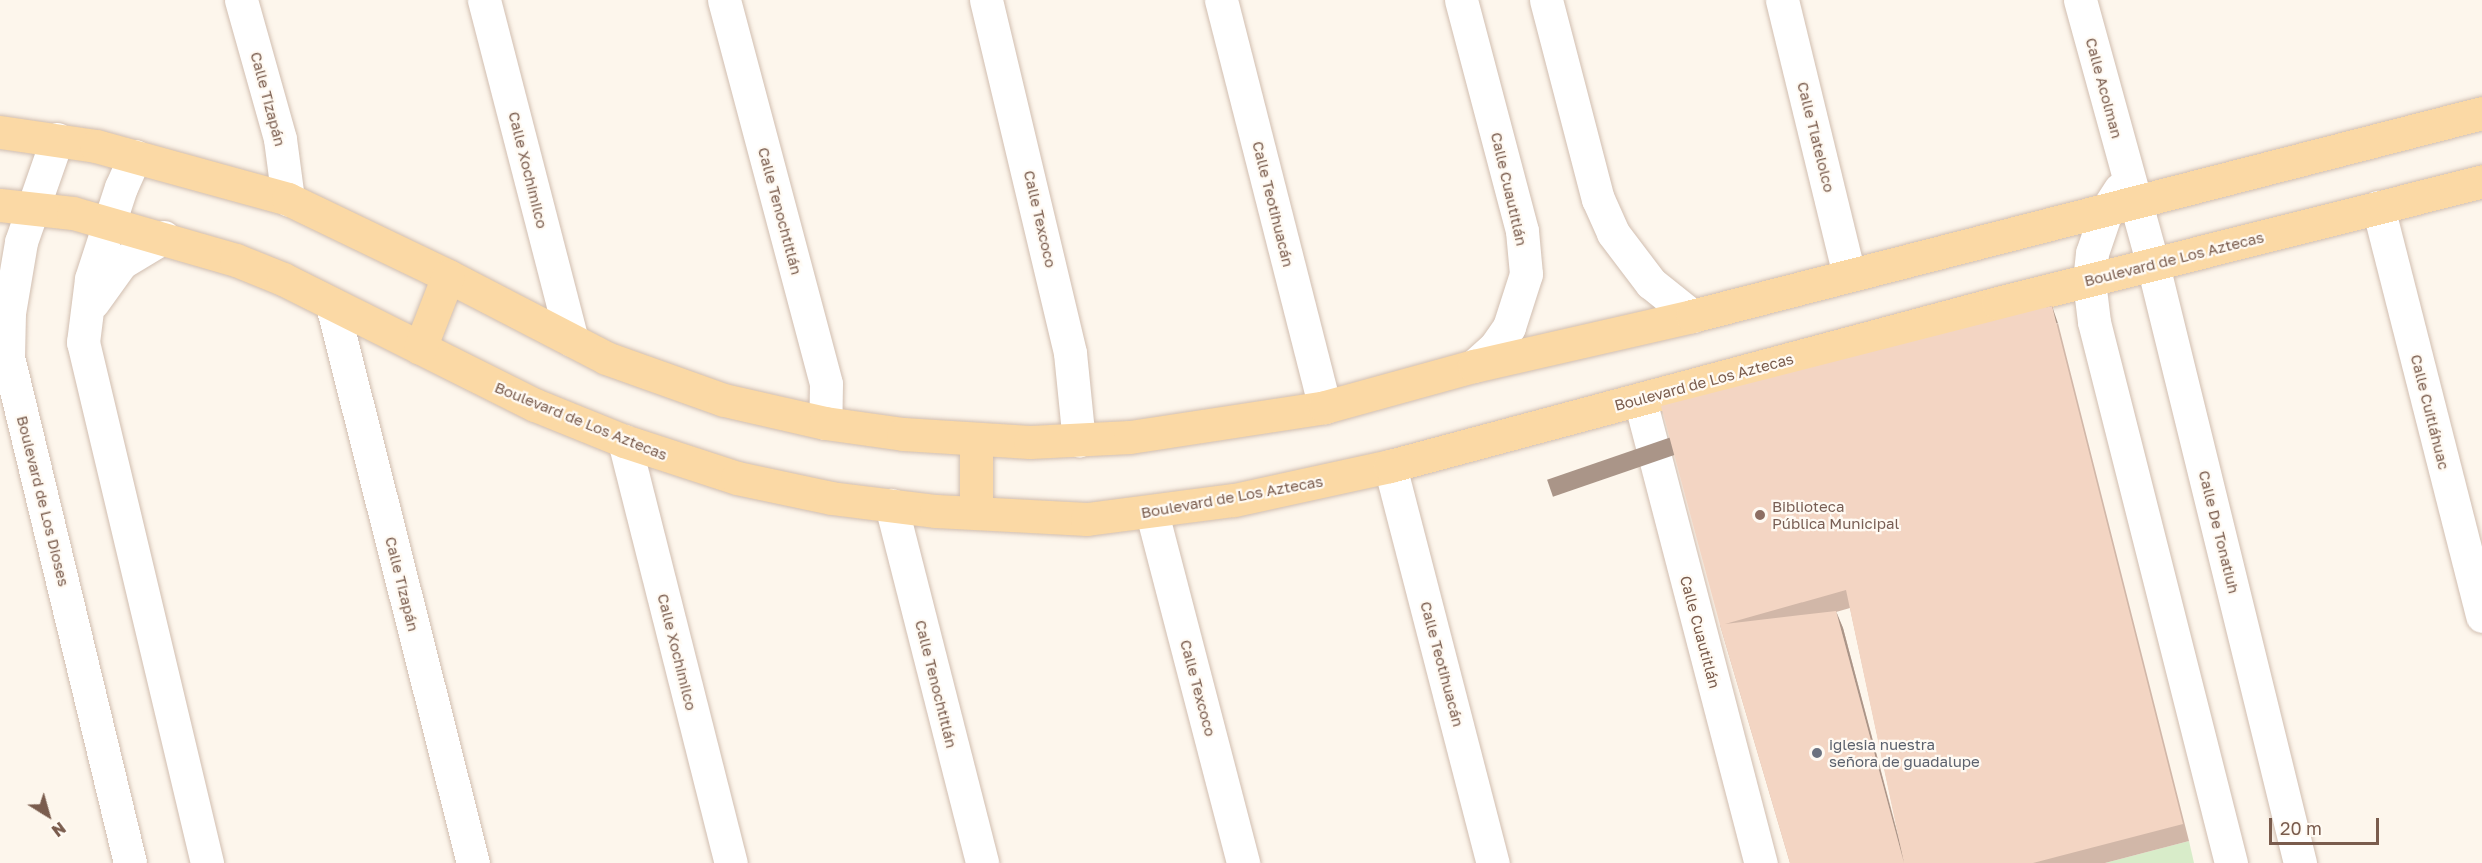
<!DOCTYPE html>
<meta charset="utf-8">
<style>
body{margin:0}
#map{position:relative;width:2482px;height:863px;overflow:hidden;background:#fdf6ec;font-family:"Golos Text",sans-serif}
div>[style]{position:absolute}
.green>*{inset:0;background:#d8ecc9}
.roads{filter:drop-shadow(0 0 2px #d1beb0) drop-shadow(0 0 2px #d1beb0)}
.minor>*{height:33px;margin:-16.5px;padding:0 16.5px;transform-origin:16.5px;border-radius:16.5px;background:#fff}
.major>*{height:33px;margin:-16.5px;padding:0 16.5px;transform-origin:16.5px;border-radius:16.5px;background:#fbd9a5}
.wall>*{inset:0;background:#d1b7a8}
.shaded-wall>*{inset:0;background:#aa9588;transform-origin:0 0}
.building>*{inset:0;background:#f3d5c3}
.dots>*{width:16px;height:16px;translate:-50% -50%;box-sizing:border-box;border:3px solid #fffaf3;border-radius:50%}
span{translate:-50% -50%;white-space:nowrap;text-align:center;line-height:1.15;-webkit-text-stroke:4.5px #fffaf3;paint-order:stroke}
.street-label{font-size:15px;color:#7a5c4d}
.education-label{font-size:15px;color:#785e54}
.left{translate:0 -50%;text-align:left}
.worship-label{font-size:15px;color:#5b616d}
.north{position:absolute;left:18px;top:785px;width:60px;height:60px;-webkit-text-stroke:4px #fffaf3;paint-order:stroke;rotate:143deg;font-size:16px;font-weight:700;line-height:24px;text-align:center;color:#7a5c4d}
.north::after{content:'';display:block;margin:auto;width:21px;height:27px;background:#7a5c4d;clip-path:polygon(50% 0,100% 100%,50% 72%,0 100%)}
.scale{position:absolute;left:2269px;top:818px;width:110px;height:27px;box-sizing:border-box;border:3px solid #7a5c4d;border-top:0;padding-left:8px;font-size:18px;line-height:21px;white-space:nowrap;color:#7a5c4d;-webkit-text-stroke:4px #fffaf3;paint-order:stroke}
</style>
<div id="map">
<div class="green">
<i style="clip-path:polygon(2189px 841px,2194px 863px,2105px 863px)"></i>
</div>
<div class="roads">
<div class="minor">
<i style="left:241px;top:0;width:144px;rotate:74.3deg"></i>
<i style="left:280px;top:139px;width:61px;rotate:82.4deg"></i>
<i style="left:484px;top:0;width:351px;rotate:75.5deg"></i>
<i style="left:724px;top:0;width:397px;rotate:75.1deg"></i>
<i style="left:826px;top:384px;width:39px;rotate:91deg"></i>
<i style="left:986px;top:0;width:363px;rotate:76.6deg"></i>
<i style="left:1070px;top:353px;width:88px;rotate:84.2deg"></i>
<i style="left:1221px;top:0;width:420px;rotate:75.7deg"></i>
<i style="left:1461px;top:0;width:239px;rotate:75.2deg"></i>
<i style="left:1522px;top:231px;width:43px;rotate:84.7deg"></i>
<i style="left:1526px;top:274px;width:56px;rotate:107.8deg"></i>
<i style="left:1509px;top:327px;width:24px;rotate:125deg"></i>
<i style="left:1495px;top:347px;width:28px;rotate:138deg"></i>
<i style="left:1546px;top:0;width:206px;rotate:75.4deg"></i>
<i style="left:1598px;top:199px;width:37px;rotate:66deg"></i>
<i style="left:1613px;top:233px;width:63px;rotate:52.8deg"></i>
<i style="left:1651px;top:283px;width:53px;rotate:38.8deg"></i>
<i style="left:1782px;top:0;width:282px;rotate:76.3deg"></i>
<i style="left:2080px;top:0;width:275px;rotate:74.6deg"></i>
<i style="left:2153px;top:265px;width:616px;rotate:76.19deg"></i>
<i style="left:57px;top:139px;width:109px;rotate:109.3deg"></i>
<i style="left:21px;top:242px;width:72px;rotate:99.6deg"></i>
<i style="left:9px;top:313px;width:44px;rotate:91.3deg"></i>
<i style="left:8px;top:357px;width:520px;rotate:76.44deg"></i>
<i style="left:135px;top:156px;width:34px;rotate:114deg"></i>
<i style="left:121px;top:187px;width:97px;rotate:108.1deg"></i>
<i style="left:91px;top:279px;width:64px;rotate:97.2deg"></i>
<i style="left:83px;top:342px;width:536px;rotate:76.61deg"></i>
<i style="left:2120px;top:189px;width:24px;rotate:123deg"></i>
<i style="left:2107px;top:209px;width:46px;rotate:108.8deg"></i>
<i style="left:2092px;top:253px;width:28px;rotate:96deg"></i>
<i style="left:2089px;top:281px;width:41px;rotate:83deg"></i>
<i style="left:2094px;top:322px;width:558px;rotate:75.79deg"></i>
<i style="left:2378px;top:207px;width:422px;rotate:75.7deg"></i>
<i style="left:93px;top:302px;width:48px;rotate:-54.3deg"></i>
<i style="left:121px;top:263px;width:50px;rotate:-31.2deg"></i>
<i style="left:332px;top:305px;width:576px;rotate:75.82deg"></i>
<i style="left:1640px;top:400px;width:479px;rotate:75.4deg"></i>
<i style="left:624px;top:441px;width:435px;rotate:75.8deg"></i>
<i style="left:1390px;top:466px;width:410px;rotate:75.5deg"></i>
<i style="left:891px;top:505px;width:369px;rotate:75.7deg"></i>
<i style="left:1152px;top:513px;width:362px;rotate:75.4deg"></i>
</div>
<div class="major">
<i style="left:0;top:132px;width:97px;rotate:8.3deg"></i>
<i style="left:96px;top:146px;width:199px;rotate:15.4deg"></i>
<i style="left:288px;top:199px;width:178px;rotate:25.7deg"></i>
<i style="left:448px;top:276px;width:178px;rotate:27.4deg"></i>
<i style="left:606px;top:358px;width:125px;rotate:19.6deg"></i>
<i style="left:724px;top:400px;width:104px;rotate:12.8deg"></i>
<i style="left:825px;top:423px;width:79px;rotate:8deg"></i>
<i style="left:903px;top:434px;width:127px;rotate:3.6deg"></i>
<i style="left:1030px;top:442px;width:100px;rotate:-2.9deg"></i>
<i style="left:1130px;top:437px;width:197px;rotate:-8.7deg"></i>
<i style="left:1325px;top:407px;width:155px;rotate:-15.4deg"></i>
<i style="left:1474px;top:366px;width:224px;rotate:-12.9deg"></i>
<i style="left:1692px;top:316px;width:816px;rotate:-14.41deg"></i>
<i style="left:0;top:205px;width:73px;rotate:6.3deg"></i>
<i style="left:73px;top:213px;width:170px;rotate:16.1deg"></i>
<i style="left:236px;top:260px;width:51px;rotate:22deg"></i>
<i style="left:283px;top:279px;width:282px;rotate:26.6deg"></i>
<i style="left:535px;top:405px;width:96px;rotate:22deg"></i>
<i style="left:624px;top:441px;width:119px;rotate:18.1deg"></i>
<i style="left:737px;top:478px;width:96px;rotate:12deg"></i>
<i style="left:831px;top:498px;width:106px;rotate:7.1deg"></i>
<i style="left:936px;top:511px;width:151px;rotate:3deg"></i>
<i style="left:1087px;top:519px;width:148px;rotate:-7.4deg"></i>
<i style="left:1234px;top:500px;width:160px;rotate:-12.3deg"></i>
<i style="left:1390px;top:466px;width:629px;rotate:-15.01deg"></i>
<i style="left:1998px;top:303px;width:499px;rotate:-14.1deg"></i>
<i style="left:420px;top:348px;width:77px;rotate:-68.7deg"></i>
<i style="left:976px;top:441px;width:72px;rotate:90deg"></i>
</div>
</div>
<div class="wall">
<i style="clip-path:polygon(evenodd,2058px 323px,2189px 841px,2105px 863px,1790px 863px,1720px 625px,2058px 323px,1850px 608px,1900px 842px,1843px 628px,1836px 612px,1850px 608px)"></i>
</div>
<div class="shaded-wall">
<i style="left:2052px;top:306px;width:18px;height:534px;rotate:71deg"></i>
<i style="clip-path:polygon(1836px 611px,1843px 628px,1905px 863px,1904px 863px)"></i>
</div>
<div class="building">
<i style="clip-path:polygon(2052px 306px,2183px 824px,2033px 863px,1904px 863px,1846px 590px,1725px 624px,1836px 611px,1904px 863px,1790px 863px,1720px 625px,1661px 406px)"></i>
</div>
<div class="dots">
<i style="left:1760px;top:515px;background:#8d6e63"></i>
<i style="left:1817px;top:753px;background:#6b7280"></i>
</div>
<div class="street-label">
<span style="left:2104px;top:88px;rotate:75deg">Calle Acolman</span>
<span style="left:268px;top:99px;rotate:75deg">Calle Tizapán</span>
<span style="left:1816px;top:137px;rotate:76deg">Calle Tlatelolco</span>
<span style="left:528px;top:170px;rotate:76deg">Calle Xochimilco</span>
<span style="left:1509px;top:189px;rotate:77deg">Calle Cuautitlán</span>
<span style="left:1273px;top:204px;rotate:76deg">Calle Teotihuacán</span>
<span style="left:780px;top:211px;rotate:75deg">Calle Tenochtitlán</span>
<span style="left:1040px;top:219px;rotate:77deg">Calle Texcoco</span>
<span style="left:2174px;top:259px;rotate:-14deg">Boulevard de Los Aztecas</span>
<span style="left:1704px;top:382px;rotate:-15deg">Boulevard de Los Aztecas</span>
<span style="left:2430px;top:412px;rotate:76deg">Calle Cuitláhuac</span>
<span style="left:581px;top:421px;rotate:22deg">Boulevard de Los Aztecas</span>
<span style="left:1232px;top:497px;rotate:-10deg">Boulevard de Los Aztecas</span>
<span style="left:43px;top:501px;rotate:76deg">Boulevard de Los Dioses</span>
<span style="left:2219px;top:532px;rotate:76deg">Calle De Tonatiuh</span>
<span style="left:402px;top:584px;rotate:76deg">Calle Tizapán</span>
<span style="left:1700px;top:632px;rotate:75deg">Calle Cuautitlán</span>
<span style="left:677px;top:652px;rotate:76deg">Calle Xochimilco</span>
<span style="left:1442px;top:664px;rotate:75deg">Calle Teotihuacán</span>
<span style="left:936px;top:684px;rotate:76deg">Calle Tenochtitlán</span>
<span style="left:1198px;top:688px;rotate:75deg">Calle Texcoco</span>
</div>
<div class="education-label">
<span class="left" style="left:1772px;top:515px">Biblioteca<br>Pública Municipal</span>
</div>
<div class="worship-label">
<span class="left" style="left:1829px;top:753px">iglesia nuestra<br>señora de guadalupe</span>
</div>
<div class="north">N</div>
<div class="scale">20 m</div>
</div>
